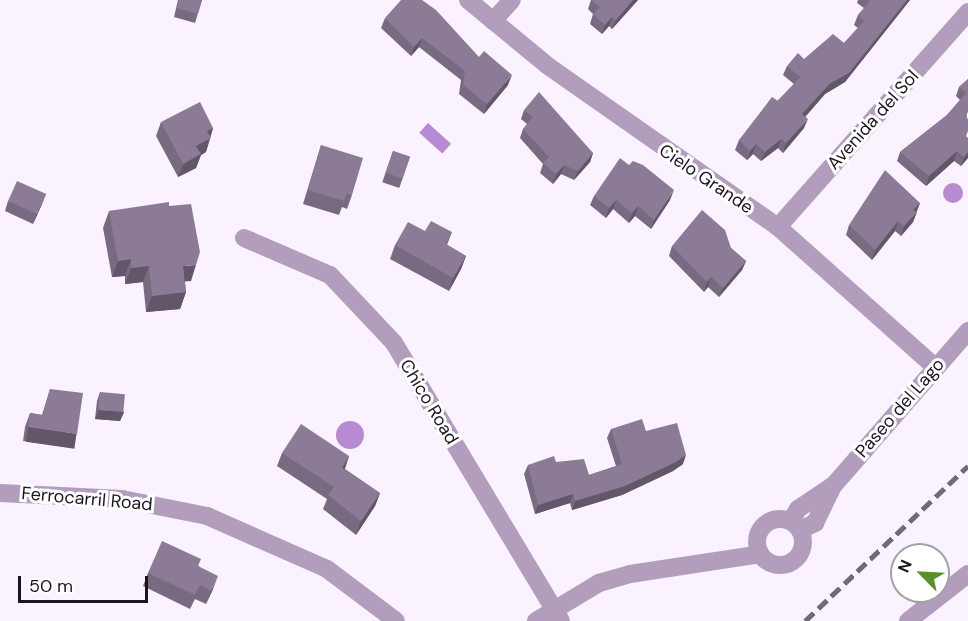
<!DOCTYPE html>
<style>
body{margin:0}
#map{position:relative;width:968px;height:621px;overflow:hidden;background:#faf2fe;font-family:"DM Sans",sans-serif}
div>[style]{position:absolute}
.water>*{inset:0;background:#b88ad1;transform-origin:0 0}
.round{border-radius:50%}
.minor>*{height:18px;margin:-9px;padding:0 9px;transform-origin:9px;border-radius:9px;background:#b29dbd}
.minor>.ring{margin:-9px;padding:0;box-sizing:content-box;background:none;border:18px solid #b29dbd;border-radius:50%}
.rail>*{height:4.5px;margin-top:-2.25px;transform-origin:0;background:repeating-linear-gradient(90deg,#716974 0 12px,transparent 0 18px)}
.wall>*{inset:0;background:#786a81;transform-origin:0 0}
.shaded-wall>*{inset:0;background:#625669;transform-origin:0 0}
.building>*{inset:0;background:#8c7b96;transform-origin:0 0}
span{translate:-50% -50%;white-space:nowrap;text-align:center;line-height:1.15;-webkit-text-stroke:6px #fff;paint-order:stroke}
.street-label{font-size:18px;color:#1c151f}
.north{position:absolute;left:890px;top:543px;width:60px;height:60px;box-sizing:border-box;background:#fff;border:2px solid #a4a1a5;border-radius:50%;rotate:294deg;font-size:16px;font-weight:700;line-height:24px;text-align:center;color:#1c151f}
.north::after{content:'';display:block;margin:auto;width:21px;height:27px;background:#5a902b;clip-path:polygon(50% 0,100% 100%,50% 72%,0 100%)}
.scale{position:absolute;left:18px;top:576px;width:130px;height:27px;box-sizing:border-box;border:3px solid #1c151f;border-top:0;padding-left:8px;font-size:18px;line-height:21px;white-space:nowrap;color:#1c151f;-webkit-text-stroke:4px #fff;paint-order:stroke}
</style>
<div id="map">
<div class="water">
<i style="left:428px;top:123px;width:31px;height:13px;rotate:42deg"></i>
<i class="round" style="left:943px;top:183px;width:20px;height:20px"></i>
<i class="round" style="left:336px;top:421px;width:28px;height:28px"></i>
</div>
<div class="minor">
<i style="left:468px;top:0;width:104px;rotate:39.5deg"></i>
<i style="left:548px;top:66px;width:281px;rotate:35deg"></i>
<i style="left:778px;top:227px;width:210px;rotate:41.7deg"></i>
<i style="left:493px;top:21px;width:28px;rotate:-48deg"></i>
<i style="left:778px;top:227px;width:287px;rotate:-48.5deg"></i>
<i style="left:244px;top:238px;width:94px;rotate:23.3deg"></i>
<i style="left:330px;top:275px;width:93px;rotate:46.7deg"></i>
<i style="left:394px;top:343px;width:324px;rotate:59deg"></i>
<i style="left:0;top:493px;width:122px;rotate:2.8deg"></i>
<i style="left:122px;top:499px;width:87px;rotate:11.3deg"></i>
<i style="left:207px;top:516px;width:131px;rotate:23.8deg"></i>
<i style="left:327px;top:569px;width:86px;rotate:37deg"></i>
<i class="ring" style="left:757px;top:519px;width:28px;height:28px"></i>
<i style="left:791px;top:521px;width:14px;rotate:-60deg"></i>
<i style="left:798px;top:509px;width:40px;rotate:-34deg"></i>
<i style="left:800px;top:530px;width:17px;rotate:-25deg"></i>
<i style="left:815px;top:523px;width:41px;rotate:-64.1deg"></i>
<i style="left:833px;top:486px;width:206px;rotate:-48.9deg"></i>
<i style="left:536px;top:621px;width:74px;rotate:-31.1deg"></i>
<i style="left:599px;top:583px;width:32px;rotate:-16deg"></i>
<i style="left:630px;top:574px;width:132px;rotate:-8.7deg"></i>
<i style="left:908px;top:621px;width:76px;rotate:-38.1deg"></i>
</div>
<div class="rail">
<i style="left:805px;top:621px;width:225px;rotate:-43.6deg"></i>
</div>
<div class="wall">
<i style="clip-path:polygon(178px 0,202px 0,195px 23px,174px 17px)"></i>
<i style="clip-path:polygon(591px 0,638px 0,612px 29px,609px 26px,602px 34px,590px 24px,593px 14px,588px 9px)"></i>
<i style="clip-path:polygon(858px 0,910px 0,845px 82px,825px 94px,805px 117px,804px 128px,783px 153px,778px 148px,761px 161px,753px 154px,747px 160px,735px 150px,739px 140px,794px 84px,783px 75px,787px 66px,844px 43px,858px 28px,854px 25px,858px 15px,864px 8px,857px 3px)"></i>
<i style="clip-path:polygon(385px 18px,479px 57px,508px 85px,484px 114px,459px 94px,461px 80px,419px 47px,411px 56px,381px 28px)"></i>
<i style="clip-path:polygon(968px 79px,966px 137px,968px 138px,968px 158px,961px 166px,954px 161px,926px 186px,897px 161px,900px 152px,947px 115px,960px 100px,956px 96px,959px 87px)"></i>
<i style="clip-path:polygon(524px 110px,593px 153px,590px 162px,574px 180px,561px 174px,553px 184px,540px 173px,543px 164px,520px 138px,523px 129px,527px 124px,521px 119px)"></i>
<i style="clip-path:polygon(161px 122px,213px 128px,206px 152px,201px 155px,196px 168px,178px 177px,156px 136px)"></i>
<i style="clip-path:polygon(321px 145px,352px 195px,347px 209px,342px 207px,339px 215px,303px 204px)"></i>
<i style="left:393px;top:151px;width:18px;height:33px;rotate:19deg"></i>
<i style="clip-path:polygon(594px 196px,670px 200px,651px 229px,635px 216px,629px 223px,613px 209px,606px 218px,590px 205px)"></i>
<i style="clip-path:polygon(8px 201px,42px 204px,33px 224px,5px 211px)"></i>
<i style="clip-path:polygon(920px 203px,913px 222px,901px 236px,895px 231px,872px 260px,846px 235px,849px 225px)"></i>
<i style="clip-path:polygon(169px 206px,191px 281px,185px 281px,186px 292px,180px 309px,146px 312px,143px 282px,125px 284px,125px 276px,112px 277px,103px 228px,109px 211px)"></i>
<i style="clip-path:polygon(425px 231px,452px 232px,447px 245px,466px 256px,461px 269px,449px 291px,390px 259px,395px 245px)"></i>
<i style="clip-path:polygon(672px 246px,731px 248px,746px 261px,742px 270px,719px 297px,708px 287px,704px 292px,669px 256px)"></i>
<i style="clip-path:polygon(50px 389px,72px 448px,23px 441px,25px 427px,30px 413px,42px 415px)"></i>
<i style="clip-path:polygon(100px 392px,124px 412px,120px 421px,95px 419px,97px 401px)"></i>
<i style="clip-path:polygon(611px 429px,646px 431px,683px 464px,673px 471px,622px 495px,572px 510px,570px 503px,535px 514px,524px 474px,528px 465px,556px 462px,589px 475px,616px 466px,607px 438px)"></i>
<i style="clip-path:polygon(282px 453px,349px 456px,345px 469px,380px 493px,375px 506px,356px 535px,323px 509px,327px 499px,277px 466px)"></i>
<i style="clip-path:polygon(199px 566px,213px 589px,206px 604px,195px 599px,190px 609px,143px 586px,148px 573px)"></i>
</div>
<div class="shaded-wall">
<i style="clip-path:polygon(633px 0,638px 0,612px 29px,616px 20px)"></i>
<i style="clip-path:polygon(907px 0,910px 0,845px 82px,825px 94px,799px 124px,802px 114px)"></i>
<i style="clip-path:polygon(612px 17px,609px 26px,602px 34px,605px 25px)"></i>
<i style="clip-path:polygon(422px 38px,419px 47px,411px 56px,414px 47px)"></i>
<i style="clip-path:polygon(512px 75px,508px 85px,484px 114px,487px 104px)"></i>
<i style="clip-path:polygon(808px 119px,804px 128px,783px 153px,786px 143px)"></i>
<i style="clip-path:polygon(213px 128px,206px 152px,201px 155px,196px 168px,178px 177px,183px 164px,207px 131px)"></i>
<i style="clip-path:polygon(781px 139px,778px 148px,761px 161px,765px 152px)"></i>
<i style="clip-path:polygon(756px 144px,753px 154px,747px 160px,750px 151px)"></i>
<i style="clip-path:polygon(957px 151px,954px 161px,926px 186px,929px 176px)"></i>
<i style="clip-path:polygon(968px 152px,968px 158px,961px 166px,964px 157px)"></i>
<i style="clip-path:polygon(593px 153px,590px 162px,574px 180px,578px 171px)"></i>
<i style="clip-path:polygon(564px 165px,561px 174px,553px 184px,556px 174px)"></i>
<i style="clip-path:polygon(674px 190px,670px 200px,651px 229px,654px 220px)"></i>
<i style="clip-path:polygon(46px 194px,42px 204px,33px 224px,36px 215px)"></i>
<i style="clip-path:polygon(616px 200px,613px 209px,606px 218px,609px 208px)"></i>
<i style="clip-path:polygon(920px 203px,916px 212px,913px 210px)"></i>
<i style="clip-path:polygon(638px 206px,635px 216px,629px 223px,632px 213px)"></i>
<i style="clip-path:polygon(917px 212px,913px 222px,901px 236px,904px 226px)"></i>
<i style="clip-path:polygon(898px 221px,895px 231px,872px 260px,875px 250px)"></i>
<i style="clip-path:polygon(466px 256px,461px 269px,449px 291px,453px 278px)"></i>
<i style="clip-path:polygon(131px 259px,125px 276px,112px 277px,118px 261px)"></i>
<i style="clip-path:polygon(746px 261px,742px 270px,719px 297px,723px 288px)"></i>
<i style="clip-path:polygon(196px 265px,191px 281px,177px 282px,183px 266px)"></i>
<i style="clip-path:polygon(149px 266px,143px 282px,125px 284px,131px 268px)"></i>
<i style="clip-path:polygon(711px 277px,708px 287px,704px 292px,707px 282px)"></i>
<i style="clip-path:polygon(186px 292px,180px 309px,146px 312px,152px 296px)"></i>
<i style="clip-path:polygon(99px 410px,124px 412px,120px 421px,95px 419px)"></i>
<i style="left:28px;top:427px;width:49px;height:15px;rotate:8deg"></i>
<i style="clip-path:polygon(686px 455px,683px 464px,673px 471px,622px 495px,572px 510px,575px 501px)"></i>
<i style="clip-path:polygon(349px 456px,344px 470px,342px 468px)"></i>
<i style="clip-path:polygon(380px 493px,375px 506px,356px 535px,361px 521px)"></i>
<i style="clip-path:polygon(573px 494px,570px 503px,535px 514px,538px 505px)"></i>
<i style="clip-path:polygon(218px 576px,213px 589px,206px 604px,211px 591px)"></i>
</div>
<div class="building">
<i style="clip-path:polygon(179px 0,202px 0,198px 14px,177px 8px)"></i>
<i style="clip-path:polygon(401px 0,422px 0,436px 10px,479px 57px,484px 51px,512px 75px,487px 104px,463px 85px,465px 71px,422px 38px,414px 47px,385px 18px)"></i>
<i style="clip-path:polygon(591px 0,633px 0,616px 20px,612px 17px,605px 25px,593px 14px,600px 7px)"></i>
<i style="clip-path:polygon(868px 0,907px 0,849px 73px,829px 84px,802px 114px,808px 119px,786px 143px,781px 139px,765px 152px,756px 144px,750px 151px,739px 140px,772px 97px,778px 101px,800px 77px,787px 66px,798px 53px,804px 59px,833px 34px,844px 43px,864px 21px,858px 15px,870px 1px)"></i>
<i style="clip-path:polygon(968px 79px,968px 112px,965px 116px,968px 119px,968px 131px,966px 136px,968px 138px,968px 152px,964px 157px,957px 151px,929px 176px,900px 152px,947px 115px,966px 93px,959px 87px)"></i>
<i style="clip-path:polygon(539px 92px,593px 153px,578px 171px,564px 165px,556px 174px,543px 163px,549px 157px,523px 129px,533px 117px,524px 110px)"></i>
<i style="clip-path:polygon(200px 102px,213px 128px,207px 131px,211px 138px,196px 146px,201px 154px,183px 164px,161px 122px)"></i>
<i style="clip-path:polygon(321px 145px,363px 158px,352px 195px,347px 193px,344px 201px,308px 190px)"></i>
<i style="left:393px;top:151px;width:18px;height:23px;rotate:19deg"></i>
<i style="clip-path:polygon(620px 158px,629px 165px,633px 161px,643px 165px,674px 190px,654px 220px,638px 206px,632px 213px,616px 200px,609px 208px,594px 196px)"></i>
<i style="clip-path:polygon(885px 170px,920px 203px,913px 210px,917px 212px,904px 226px,898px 221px,875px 250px,849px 225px)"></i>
<i style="left:17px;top:181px;width:32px;height:22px;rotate:24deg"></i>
<i style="clip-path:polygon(169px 202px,169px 206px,191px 204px,200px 252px,196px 265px,183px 266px,186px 292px,152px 296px,149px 266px,131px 268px,131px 259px,118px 261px,109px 211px)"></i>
<i style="clip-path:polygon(702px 210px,725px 230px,731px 248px,746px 261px,723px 288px,711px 277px,707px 282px,672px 246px)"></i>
<i style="clip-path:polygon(431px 221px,452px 232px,446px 244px,466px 256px,453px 278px,395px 245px,408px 222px,425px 231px)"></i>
<i style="clip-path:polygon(50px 389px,83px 393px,77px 434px,28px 427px,30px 413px,43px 415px)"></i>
<i style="left:100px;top:392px;width:25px;height:18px;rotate:5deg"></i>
<i style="clip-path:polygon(642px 419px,646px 431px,677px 423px,686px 455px,676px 462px,625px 486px,575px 501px,573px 494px,538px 505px,528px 465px,554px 456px,556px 462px,584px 459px,589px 475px,622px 464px,611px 429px)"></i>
<i style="clip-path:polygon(301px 424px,349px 456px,342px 468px,380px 493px,361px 521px,328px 495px,334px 487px,282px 453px)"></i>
<i style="clip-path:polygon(162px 541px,201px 559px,198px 566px,218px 576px,211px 591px,200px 585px,195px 595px,148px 573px)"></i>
</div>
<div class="street-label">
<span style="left:873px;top:120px;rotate:-48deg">Avenida del Sol</span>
<span style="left:706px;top:179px;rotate:34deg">Cielo Grande</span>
<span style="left:429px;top:402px;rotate:59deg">Chico Road</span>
<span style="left:900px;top:408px;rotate:-49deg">Paseo del Lago</span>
<span style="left:87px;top:499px;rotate:5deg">Ferrocarril Road</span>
</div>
<div class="north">N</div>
<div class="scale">50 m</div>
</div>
